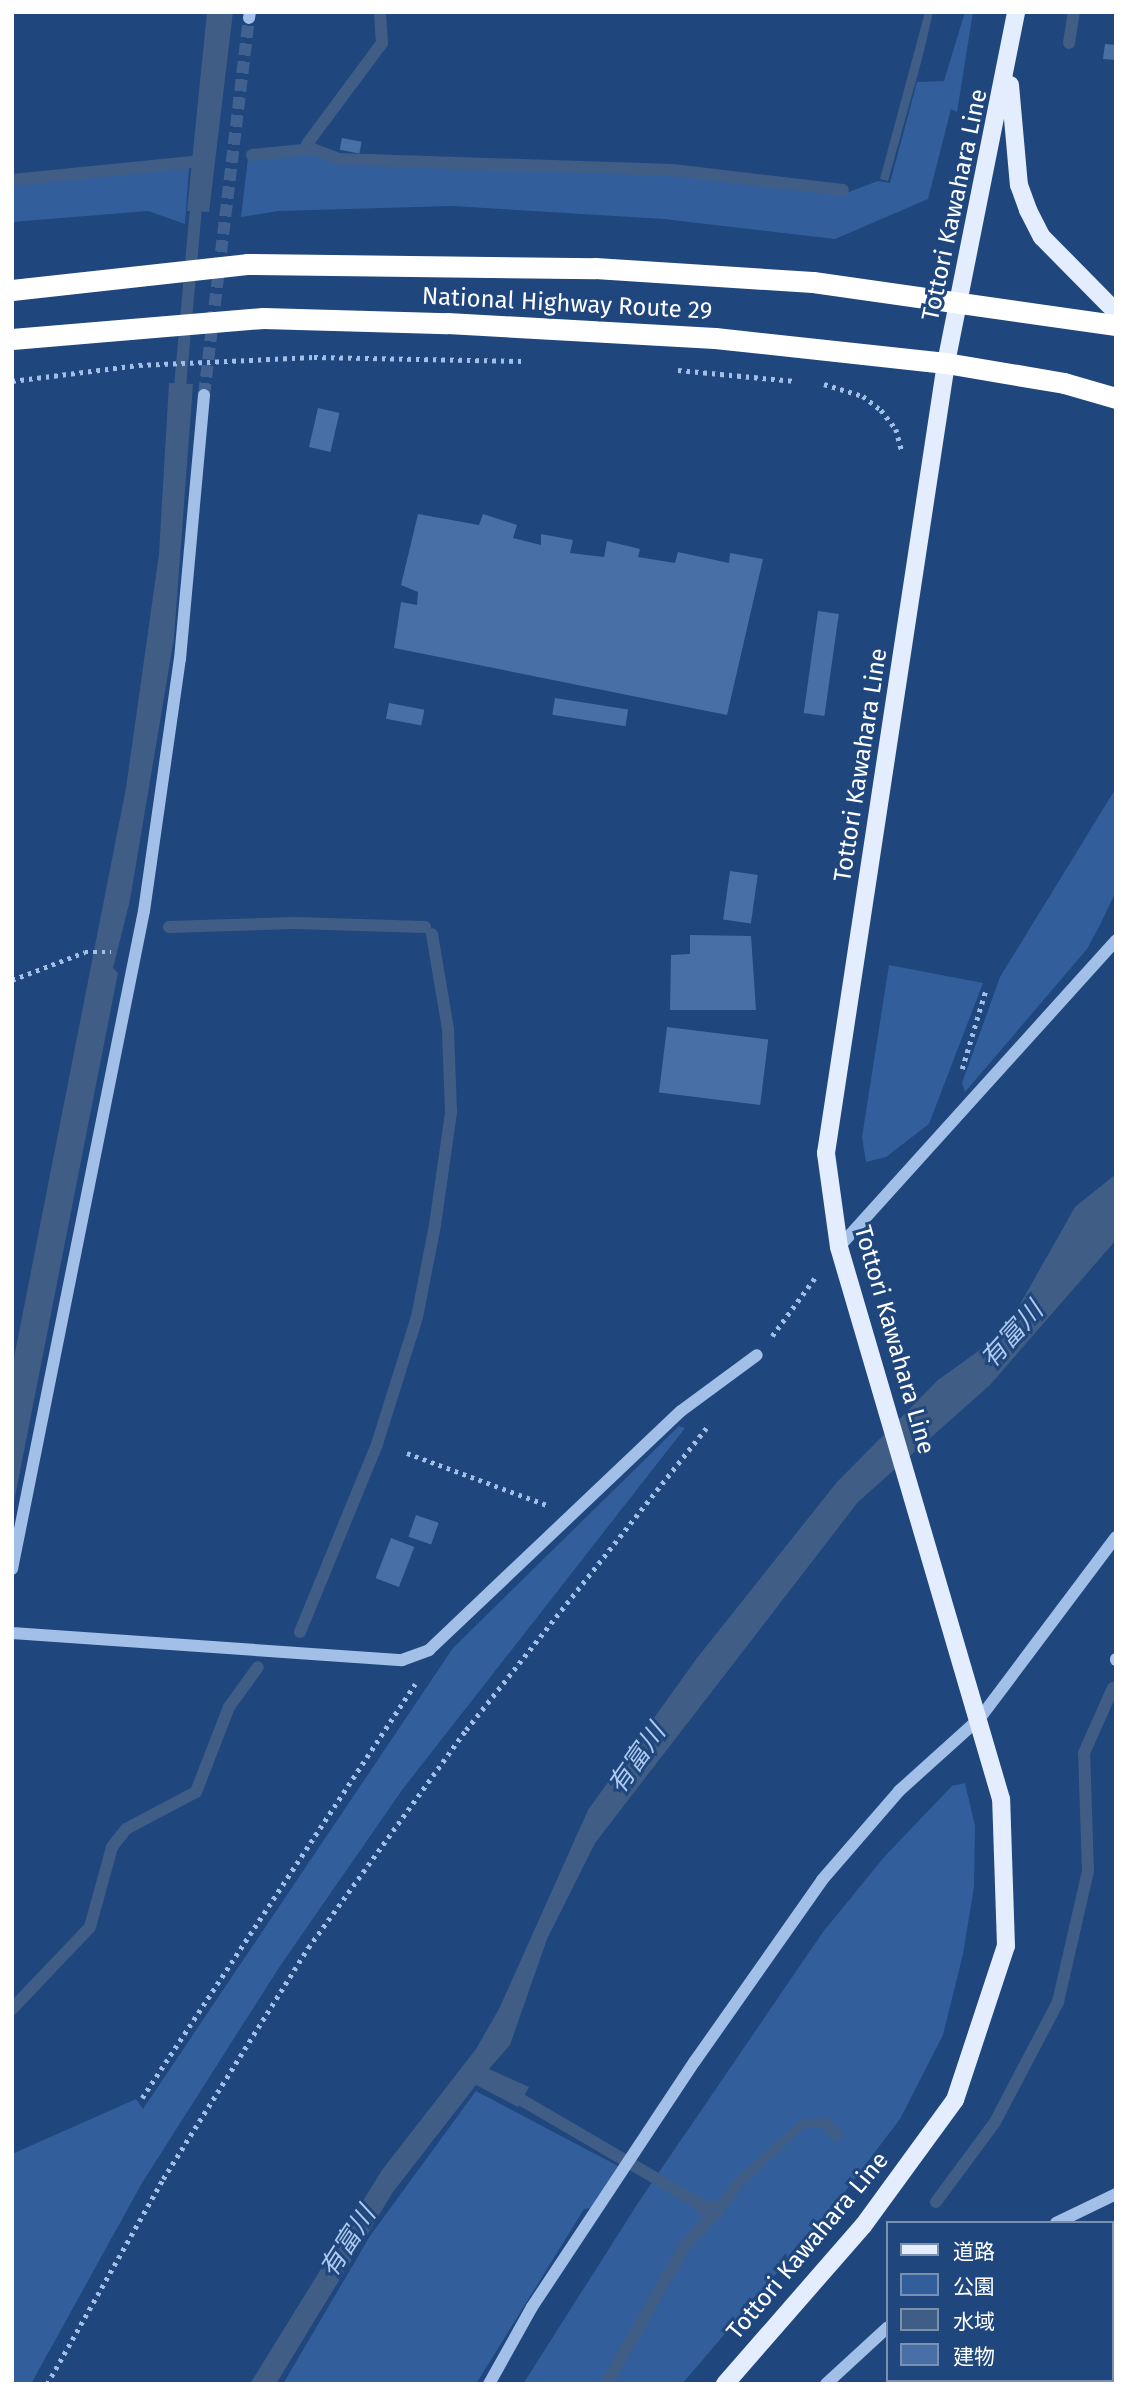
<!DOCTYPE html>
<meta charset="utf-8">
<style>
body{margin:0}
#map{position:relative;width:1128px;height:2396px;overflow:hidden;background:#1f467d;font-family:"Fira Sans","Noto Sans JP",sans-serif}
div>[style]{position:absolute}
.green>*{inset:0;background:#325f9b}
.water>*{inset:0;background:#405d85}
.stream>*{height:12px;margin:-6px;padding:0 6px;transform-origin:6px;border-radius:6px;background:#405d85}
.building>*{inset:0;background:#4870a6;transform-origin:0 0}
.minor-tunnel>*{height:12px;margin-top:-6px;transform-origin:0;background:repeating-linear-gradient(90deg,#416290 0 12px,transparent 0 18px)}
.path>*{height:4.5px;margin-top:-2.25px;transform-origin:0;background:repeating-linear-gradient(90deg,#a2c0e7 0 3.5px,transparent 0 8.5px)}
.minor>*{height:12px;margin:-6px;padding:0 6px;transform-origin:6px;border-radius:6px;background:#a2c0e7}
.major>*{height:18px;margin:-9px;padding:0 9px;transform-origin:9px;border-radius:9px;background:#e4edfd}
.highway>*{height:21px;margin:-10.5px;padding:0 10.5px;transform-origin:10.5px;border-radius:10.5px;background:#fff}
span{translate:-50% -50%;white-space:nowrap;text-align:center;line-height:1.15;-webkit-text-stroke:6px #1f467d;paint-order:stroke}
.street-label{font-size:24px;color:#fff}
.water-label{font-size:26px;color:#adcaef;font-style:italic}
.frame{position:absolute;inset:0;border:14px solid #fff;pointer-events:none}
.legend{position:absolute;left:886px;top:2221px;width:228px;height:161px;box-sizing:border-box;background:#1f467d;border:2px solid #7990b1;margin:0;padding:9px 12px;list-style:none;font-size:21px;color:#fff}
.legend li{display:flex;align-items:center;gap:14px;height:35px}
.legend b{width:35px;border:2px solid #7990b1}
</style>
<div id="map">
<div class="green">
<i style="clip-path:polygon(965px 12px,973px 12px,957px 112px,951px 109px,928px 199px,835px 239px,664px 219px,452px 206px,278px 211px,241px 217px,248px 158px,312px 152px,338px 161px,669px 173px,846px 193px,878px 181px,890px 183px,917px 82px,944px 81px)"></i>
<i style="clip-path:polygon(189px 167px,185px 224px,148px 211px,12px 222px,12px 183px)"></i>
<i style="clip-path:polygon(1116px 788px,1116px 891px,1101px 923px,1087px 949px,965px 1092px,962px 1083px,1000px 977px)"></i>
<i style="clip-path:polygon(889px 965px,983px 983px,929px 1124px,886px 1157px,866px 1162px,862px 1137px)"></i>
<i style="clip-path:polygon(679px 1426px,685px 1428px,402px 1790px,280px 1966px,142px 2183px,31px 2384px,12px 2384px,12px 2154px,136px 2099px,143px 2109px,453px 1648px)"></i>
<i style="clip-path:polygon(965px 1783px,975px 1826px,974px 1887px,963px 1954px,943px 2035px,900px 2119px,834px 2206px,682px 2384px,523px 2384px,640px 2200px,823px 1932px,885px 1856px,952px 1786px)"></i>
<i style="clip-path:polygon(476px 2091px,618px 2166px,591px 2208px,584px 2209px,476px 2384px,283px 2384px,370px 2236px)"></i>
</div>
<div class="water">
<i style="clip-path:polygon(207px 12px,233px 12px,209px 212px,187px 211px)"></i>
<i style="clip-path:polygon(925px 12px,933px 12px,922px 59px,888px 181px,880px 179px)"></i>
<i style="clip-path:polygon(169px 383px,193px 384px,174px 638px,130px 900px,113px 968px,118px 973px,12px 1512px,12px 1368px,126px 788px,159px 554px)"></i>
<i style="clip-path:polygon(1116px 1174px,1116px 1240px,990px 1385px,858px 1502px,595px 1843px,547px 1939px,510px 2045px,489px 2069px,529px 2087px,518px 2107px,476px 2085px,393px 2192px,276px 2384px,250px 2384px,382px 2170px,476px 2049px,499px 2009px,588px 1810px,697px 1658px,837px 1482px,938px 1380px,995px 1339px,1019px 1306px,1075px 1207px)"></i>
<i style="clip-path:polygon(828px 2118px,844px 2133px,835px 2143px,822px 2128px,804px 2128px,744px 2185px,719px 2219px,695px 2215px,702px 2202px,717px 2202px,736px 2177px,802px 2119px)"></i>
</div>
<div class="stream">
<i style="left:1069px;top:43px;width:31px;rotate:-81deg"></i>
<i style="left:307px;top:144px;width:126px;rotate:-53.4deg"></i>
<i style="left:382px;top:43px;width:31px;rotate:-94deg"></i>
<i style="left:252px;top:155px;width:61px;rotate:-5.6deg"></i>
<i style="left:313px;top:149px;width:28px;rotate:21deg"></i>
<i style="left:339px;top:159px;width:334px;rotate:1.9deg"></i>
<i style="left:673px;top:170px;width:171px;rotate:6.7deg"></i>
<i style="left:12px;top:180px;width:191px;rotate:-5.7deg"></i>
<i style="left:179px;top:398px;width:202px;rotate:-84.9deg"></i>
<i style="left:169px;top:927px;width:126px;rotate:-1.8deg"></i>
<i style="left:295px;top:923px;width:130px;rotate:1.8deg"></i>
<i style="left:300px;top:1632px;width:203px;rotate:-67.7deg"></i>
<i style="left:377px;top:1444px;width:133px;rotate:-72.5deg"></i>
<i style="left:417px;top:1317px;width:94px;rotate:-78.9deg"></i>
<i style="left:435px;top:1225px;width:114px;rotate:-81.9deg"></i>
<i style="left:451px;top:1112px;width:83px;rotate:-92.1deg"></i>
<i style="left:448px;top:1029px;width:96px;rotate:-99.6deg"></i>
<i style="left:12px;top:2009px;width:113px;rotate:-46.4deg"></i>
<i style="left:90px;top:1927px;width:83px;rotate:-74.6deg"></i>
<i style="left:112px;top:1847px;width:23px;rotate:-52deg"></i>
<i style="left:126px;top:1829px;width:79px;rotate:-27.9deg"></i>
<i style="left:196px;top:1792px;width:91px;rotate:-68.8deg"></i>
<i style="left:229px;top:1707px;width:49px;rotate:-54.1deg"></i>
<i style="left:508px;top:2092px;width:228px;rotate:30.3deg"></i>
<i style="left:705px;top:2207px;width:9px"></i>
<i style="left:936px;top:2202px;width:99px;rotate:-53.6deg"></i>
<i style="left:995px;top:2122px;width:136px;rotate:-62.3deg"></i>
<i style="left:1058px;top:2002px;width:134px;rotate:-77.1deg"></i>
<i style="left:1088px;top:1871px;width:118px;rotate:-91.9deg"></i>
<i style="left:1084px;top:1753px;width:71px;rotate:-66deg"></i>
<i style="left:606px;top:2384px;width:158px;rotate:-60.3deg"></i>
<i style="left:684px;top:2247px;width:54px;rotate:-48deg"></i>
</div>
<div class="building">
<i style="clip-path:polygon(1105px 44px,1116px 45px,1116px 60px,1103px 59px)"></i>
<i style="left:342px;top:138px;width:20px;height:12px;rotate:11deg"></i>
<i style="left:318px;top:408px;width:22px;height:40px;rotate:13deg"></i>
<i style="clip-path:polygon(418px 514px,479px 525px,483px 514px,517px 525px,513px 538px,541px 545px,541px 534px,573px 540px,570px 553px,604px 557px,607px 541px,640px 549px,638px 557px,675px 563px,678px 552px,729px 563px,730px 553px,763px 559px,727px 715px,394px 648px,401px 602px,417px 605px,418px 592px,401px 585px)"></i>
<i style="left:818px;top:611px;width:21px;height:103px;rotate:8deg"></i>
<i style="left:555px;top:698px;width:74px;height:17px;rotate:9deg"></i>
<i style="left:389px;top:703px;width:36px;height:16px;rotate:11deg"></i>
<i style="left:730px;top:871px;width:28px;height:49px;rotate:8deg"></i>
<i style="clip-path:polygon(690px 935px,751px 936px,756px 1010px,670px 1010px,671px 955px,690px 954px)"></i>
<i style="left:667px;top:1027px;width:102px;height:66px;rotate:7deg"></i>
<i style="left:416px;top:1515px;width:24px;height:23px;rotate:19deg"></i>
<i style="left:391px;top:1538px;width:25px;height:43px;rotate:21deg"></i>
</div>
<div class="minor-tunnel">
<i style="left:204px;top:395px;width:380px;rotate:-83.2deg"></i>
</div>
<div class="path">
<i style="left:678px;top:370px;width:118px;rotate:5.4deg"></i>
<i style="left:12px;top:381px;width:128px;rotate:-7.2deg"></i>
<i style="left:139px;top:365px;width:175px;rotate:-2.6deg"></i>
<i style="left:314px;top:357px;width:212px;rotate:1.1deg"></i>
<i style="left:824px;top:384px;width:41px;rotate:17.1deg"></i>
<i style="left:863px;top:396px;width:23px;rotate:38deg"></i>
<i style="left:881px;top:410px;width:24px;rotate:52deg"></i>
<i style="left:896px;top:429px;width:23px;rotate:75deg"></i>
<i style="left:12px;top:980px;width:78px;rotate:-21deg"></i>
<i style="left:85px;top:952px;width:26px"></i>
<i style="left:962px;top:1069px;width:84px;rotate:-73.3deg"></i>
<i style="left:772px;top:1336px;width:76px;rotate:-53.6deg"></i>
<i style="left:407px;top:1453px;width:149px;rotate:20.4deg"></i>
<i style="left:142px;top:2098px;width:496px;rotate:-56.6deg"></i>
<i style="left:47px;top:2384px;width:236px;rotate:-60.5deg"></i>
<i style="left:163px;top:2179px;width:273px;rotate:-57.9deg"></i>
<i style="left:308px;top:1948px;width:269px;rotate:-54.1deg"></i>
<i style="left:466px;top:1730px;width:386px;rotate:-51.5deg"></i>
</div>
<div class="minor">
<i style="left:249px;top:18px;width:6px;rotate:-81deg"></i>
<i style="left:839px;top:1247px;width:413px;rotate:-47.9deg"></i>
<i style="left:12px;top:1569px;width:671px;rotate:-78.66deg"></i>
<i style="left:144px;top:911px;width:255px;rotate:-81.9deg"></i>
<i style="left:180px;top:659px;width:265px;rotate:-84.8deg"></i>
<i style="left:12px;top:1633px;width:391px;rotate:4deg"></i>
<i style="left:402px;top:1660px;width:29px;rotate:-20deg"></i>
<i style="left:429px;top:1650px;width:347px;rotate:-43.5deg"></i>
<i style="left:681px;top:1411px;width:94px;rotate:-36.4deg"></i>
<i style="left:1116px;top:1659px;width:1px;rotate:90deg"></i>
<i style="left:1056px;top:2223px;width:67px;rotate:-25.8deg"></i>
<i style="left:489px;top:2384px;width:88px;rotate:-60.8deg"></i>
<i style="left:532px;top:2307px;width:295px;rotate:-56.5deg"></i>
<i style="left:695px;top:2061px;width:221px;rotate:-54.9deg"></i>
<i style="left:822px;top:1880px;width:118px;rotate:-49.1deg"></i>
<i style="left:899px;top:1791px;width:109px;rotate:-42deg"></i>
<i style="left:980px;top:1718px;width:226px;rotate:-53.1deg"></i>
<i style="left:826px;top:2384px;width:84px;rotate:-42.6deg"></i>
</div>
<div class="major">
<i style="left:1010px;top:85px;width:100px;rotate:84.9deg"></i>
<i style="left:1019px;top:185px;width:27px;rotate:70deg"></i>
<i style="left:1028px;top:210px;width:30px;rotate:63deg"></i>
<i style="left:1042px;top:237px;width:105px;rotate:45.4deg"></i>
<i style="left:725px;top:2384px;width:210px;rotate:-48.9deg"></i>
<i style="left:863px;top:2226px;width:156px;rotate:-53.9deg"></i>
<i style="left:955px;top:2100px;width:162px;rotate:-71.7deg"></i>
<i style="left:1006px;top:1946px;width:147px;rotate:-91.9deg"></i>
<i style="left:1001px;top:1799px;width:575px;rotate:-106.36deg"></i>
<i style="left:839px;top:1247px;width:95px;rotate:-97.9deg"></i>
<i style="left:826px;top:1153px;width:799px;rotate:-81.36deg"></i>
<i style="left:946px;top:363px;width:358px;rotate:-78.7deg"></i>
</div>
<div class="highway">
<i style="left:12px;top:290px;width:236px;rotate:-6.3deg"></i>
<i style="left:247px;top:264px;width:348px;rotate:0.7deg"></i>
<i style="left:595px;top:268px;width:218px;rotate:3.7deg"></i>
<i style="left:813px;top:282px;width:306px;rotate:8.1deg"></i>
<i style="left:12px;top:339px;width:252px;rotate:-4.8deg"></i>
<i style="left:263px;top:318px;width:184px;rotate:1.6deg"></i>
<i style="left:447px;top:323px;width:268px;rotate:3.2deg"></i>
<i style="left:715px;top:338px;width:232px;rotate:6.2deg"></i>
<i style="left:946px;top:363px;width:120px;rotate:9.6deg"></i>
<i style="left:1064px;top:383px;width:54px;rotate:16.1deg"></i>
</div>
<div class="street-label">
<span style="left:955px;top:205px;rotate:-78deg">Tottori Kawahara Line</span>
<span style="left:567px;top:304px;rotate:3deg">National Highway Route 29</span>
<span style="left:861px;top:765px;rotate:-81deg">Tottori Kawahara Line</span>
<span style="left:894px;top:1340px;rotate:74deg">Tottori Kawahara Line</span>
<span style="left:808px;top:2246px;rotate:-50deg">Tottori Kawahara Line</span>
</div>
<div class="water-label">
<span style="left:1012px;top:1335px;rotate:-48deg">有富川</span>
<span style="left:637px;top:1759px;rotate:-55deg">有富川</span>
<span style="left:348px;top:2242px;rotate:-57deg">有富川</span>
</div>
<div class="frame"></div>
<ul class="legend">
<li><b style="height:9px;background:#e4edfd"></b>道路</li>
<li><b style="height:19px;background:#325f9b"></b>公園</li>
<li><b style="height:19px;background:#405d85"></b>水域</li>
<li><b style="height:19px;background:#4870a6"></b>建物</li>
</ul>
</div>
